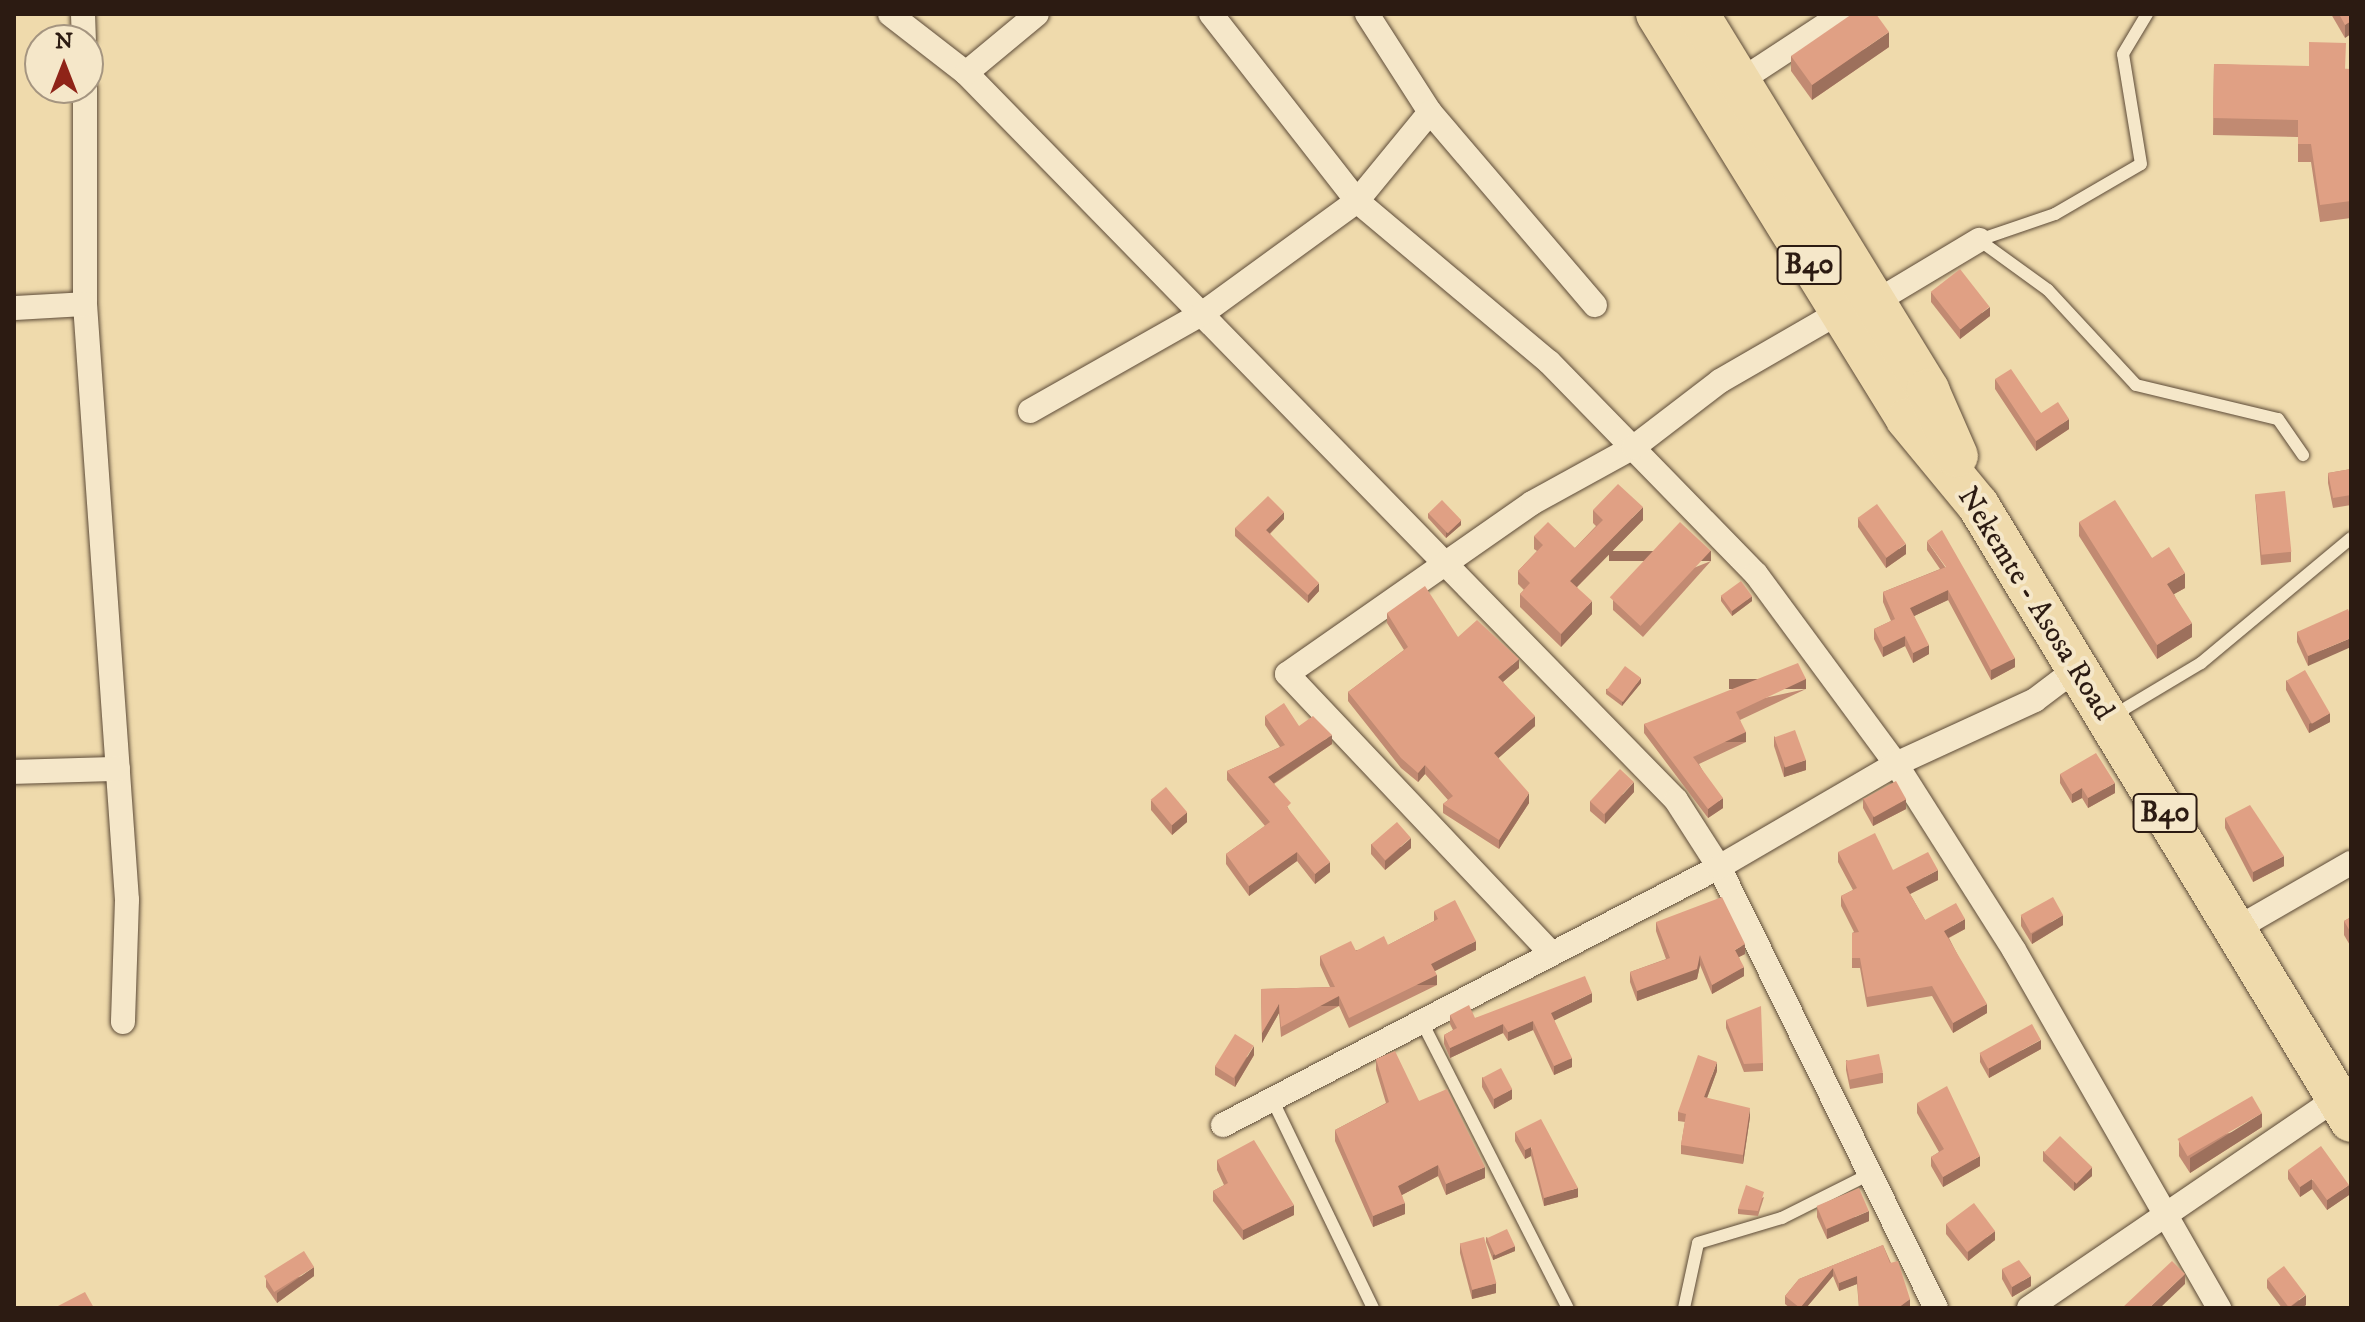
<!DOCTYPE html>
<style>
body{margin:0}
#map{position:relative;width:2365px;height:1322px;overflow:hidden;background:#efdaac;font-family:"IM FELL DW Pica",serif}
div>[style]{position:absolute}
.roads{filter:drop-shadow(0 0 2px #5d4b38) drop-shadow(0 0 2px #5d4b38)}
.service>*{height:12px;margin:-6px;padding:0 6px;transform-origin:6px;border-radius:6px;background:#f5e7c9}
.minor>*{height:24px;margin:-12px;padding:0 12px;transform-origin:12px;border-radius:12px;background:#f5e7c9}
.trunk>*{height:42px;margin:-21px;padding:0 21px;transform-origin:21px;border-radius:21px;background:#efdaac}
.wall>*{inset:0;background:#c18a72}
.shaded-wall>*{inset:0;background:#9d705c;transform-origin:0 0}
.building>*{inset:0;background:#e0a084;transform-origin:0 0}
span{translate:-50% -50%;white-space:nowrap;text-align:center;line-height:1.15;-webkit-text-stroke:8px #f5e7c9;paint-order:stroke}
.shield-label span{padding:2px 6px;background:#f5e7c9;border:2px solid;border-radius:6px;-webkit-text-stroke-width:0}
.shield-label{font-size:28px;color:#2c1b12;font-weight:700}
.street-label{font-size:30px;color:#2c1b12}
.frame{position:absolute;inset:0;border:16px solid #2c1b12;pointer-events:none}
.north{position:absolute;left:24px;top:24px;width:80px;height:80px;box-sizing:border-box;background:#f5e7c9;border:2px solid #a59580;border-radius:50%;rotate:0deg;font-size:22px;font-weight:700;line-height:32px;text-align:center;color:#2c1b12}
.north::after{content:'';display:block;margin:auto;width:28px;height:36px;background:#8f2418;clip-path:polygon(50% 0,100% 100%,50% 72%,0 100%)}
</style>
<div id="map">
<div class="roads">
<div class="service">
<i style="left:1979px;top:240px;width:85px;rotate:35.9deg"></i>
<i style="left:2048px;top:290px;width:129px;rotate:47.2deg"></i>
<i style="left:2136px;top:385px;width:146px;rotate:13.5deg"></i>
<i style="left:2278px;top:419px;width:44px;rotate:55.2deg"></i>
<i style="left:1979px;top:240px;width:80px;rotate:-18.9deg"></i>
<i style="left:2055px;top:214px;width:99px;rotate:-30.2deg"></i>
<i style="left:2141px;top:164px;width:111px;rotate:-99.3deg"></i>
<i style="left:2123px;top:54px;width:47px;rotate:-59deg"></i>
<i style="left:2114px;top:715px;width:101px;rotate:-30.9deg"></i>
<i style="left:2201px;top:663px;width:195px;rotate:-39.8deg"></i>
<i style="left:1421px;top:1020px;width:323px;rotate:63deg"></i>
<i style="left:1271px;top:1097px;width:234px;rotate:64.2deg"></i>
<i style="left:1684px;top:1308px;width:66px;rotate:-77.8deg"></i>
<i style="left:1698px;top:1243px;width:88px;rotate:-16.6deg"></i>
<i style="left:1782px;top:1218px;width:98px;rotate:-26.6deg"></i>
</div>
<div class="minor">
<i style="left:83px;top:14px;width:26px;rotate:88deg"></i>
<i style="left:890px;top:14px;width:96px;rotate:37.8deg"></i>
<i style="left:966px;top:73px;width:1016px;rotate:45.68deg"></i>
<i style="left:1676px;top:800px;width:80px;rotate:57.3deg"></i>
<i style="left:1719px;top:867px;width:491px;rotate:63.8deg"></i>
<i style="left:1211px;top:14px;width:237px;rotate:52deg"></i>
<i style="left:1357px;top:201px;width:251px;rotate:40deg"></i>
<i style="left:1549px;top:362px;width:296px;rotate:45.7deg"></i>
<i style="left:1756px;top:574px;width:236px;rotate:53.6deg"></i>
<i style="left:1896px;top:764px;width:220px;rotate:57.6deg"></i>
<i style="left:2014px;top:950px;width:413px;rotate:60.2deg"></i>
<i style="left:1367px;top:14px;width:117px;rotate:57.3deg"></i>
<i style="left:1430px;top:112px;width:254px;rotate:49.5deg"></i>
<i style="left:966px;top:73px;width:92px;rotate:-39.7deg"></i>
<i style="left:1740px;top:81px;width:122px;rotate:-33.3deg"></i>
<i style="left:85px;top:88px;width:216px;rotate:90deg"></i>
<i style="left:85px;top:304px;width:597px;rotate:85.97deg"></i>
<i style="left:127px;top:900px;width:122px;rotate:91.9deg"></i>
<i style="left:1872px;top:304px;width:125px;rotate:-30.9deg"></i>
<i style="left:14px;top:308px;width:71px;rotate:-3.2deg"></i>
<i style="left:1030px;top:411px;width:199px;rotate:-29.5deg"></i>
<i style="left:1203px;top:313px;width:190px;rotate:-36deg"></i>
<i style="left:1357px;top:201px;width:115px;rotate:-50.6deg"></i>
<i style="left:14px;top:772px;width:104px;rotate:-1.7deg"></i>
<i style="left:2236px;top:929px;width:133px;rotate:-29.9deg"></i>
<i style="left:1551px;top:953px;width:384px;rotate:-133.4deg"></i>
<i style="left:1287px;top:674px;width:299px;rotate:-34.9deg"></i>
<i style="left:1532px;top:503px;width:116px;rotate:-28.8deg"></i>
<i style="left:1634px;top:447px;width:108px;rotate:-37.5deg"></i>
<i style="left:1720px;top:381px;width:136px;rotate:-30deg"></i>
<i style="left:1223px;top:1125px;width:559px;rotate:-27.48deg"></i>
<i style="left:1719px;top:867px;width:205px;rotate:-30.2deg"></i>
<i style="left:1896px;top:764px;width:153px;rotate:-24.7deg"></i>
<i style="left:2035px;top:700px;width:51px;rotate:-37.1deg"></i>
<i style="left:2029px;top:1308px;width:373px;rotate:-34.3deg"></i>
</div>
<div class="trunk">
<i style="left:1657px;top:14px;width:476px;rotate:58.3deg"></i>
<i style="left:1907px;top:419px;width:112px;rotate:50.5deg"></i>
<i style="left:1978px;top:505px;width:720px;rotate:58.8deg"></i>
<i style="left:1698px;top:14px;width:441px;rotate:58.5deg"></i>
<i style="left:1928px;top:390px;width:72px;rotate:66.3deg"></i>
</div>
</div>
<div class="wall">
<i style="clip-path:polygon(2331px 14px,2351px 14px,2345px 38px)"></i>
<i style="clip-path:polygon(1889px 47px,1812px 100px,1791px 71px,1791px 56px)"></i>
<i style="clip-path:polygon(2214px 64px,2351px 69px,2351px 218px,2320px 222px,2311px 162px,2298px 162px,2298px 137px,2213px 135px)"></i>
<i style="clip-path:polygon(1931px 292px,1990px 316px,1960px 339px,1931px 302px)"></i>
<i style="clip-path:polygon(1995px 379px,2041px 413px,2069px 429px,2036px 451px,1995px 389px)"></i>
<i style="clip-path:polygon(2351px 469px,2351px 505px,2333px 508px,2328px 483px,2328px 473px)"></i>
<i style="clip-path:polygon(2255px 494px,2291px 552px,2291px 562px,2261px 565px)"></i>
<i style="clip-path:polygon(1593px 510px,1643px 520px,1577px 587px,1592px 614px,1561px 647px,1520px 607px,1520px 594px,1524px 590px,1518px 584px,1518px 571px,1537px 551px,1534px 549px,1534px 536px,1575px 548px,1596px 526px,1593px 523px)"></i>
<i style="clip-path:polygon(1428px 513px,1461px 525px,1446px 538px,1428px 518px)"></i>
<i style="clip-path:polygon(1858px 518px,1906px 554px,1886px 568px,1858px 527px)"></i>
<i style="clip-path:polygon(1284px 519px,1270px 534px,1319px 591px,1308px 603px,1235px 536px,1235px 528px)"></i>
<i style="clip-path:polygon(2079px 522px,2152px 558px,2185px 588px,2174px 594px,2192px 637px,2157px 659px,2079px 536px)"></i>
<i style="clip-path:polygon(1927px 541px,2015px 667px,1991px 680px,1948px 600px,1914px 616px,1929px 654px,1913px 663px,1905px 646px,1883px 657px,1874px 639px,1874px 629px,1891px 621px,1883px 602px,1883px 592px,1940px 569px,1927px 550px)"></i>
<i style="clip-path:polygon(1711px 561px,1643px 637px,1613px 610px,1613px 600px)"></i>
<i style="clip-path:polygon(1721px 596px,1752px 601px,1732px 616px,1721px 601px)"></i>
<i style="clip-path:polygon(1387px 613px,1458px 637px,1519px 668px,1503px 682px,1535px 726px,1498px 758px,1529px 803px,1499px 849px,1443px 813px,1443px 804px,1448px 800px,1425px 774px,1418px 782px,1401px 768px,1348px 701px,1348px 692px,1404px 650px,1387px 623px)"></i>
<i style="clip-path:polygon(2351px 617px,2308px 666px,2297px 642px,2297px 632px)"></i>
<i style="clip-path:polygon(2286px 680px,2330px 722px,2309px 733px,2286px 690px)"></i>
<i style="clip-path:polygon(1641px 683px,1622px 706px,1606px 694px,1606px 689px)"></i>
<i style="clip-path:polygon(1806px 689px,1740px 720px,1746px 742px,1699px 764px,1723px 808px,1708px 818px,1644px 733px,1644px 724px)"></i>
<i style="clip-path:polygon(1265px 716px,1299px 726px,1332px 744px,1274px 784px,1291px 813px,1330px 872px,1315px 884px,1297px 861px,1249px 896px,1226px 864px,1226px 854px,1265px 826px,1227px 780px,1227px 771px,1280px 747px,1265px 725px)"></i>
<i style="clip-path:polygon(1774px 736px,1806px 770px,1784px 777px,1774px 746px)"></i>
<i style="clip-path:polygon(2060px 774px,2115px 793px,2088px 808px,2082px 798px,2072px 803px,2060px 783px)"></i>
<i style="clip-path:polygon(1634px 792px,1605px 824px,1590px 811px,1590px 801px)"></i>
<i style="clip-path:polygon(1863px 798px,1906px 809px,1873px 826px,1863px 808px)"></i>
<i style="clip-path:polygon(1151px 800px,1187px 822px,1172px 835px,1151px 810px)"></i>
<i style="clip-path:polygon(2225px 818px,2284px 866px,2253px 882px,2225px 828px)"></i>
<i style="clip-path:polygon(1371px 844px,1411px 848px,1385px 870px,1371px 854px)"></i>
<i style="clip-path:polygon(1838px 852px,1893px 870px,1938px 880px,1910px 894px,1925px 920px,1965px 929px,1949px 938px,1987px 1013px,1953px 1033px,1932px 996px,1867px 1007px,1860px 968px,1852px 968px,1852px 933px,1854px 932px,1841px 906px,1841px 896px,1853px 890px,1838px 862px)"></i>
<i style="clip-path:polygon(1434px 911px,1476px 950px,1435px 971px,1437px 985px,1349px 1028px,1339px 1006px,1281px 1037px,1279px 1013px,1262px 1043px,1261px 989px,1330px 987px,1320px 965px,1320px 956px,1388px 945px,1434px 921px)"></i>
<i style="clip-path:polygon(2021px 916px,2063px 925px,2032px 944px,2021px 926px)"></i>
<i style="clip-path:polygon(2351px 917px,2351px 947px,2344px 935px,2344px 921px)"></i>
<i style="clip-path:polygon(1656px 922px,1745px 954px,1739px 957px,1744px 976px,1712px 994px,1700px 965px,1697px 979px,1637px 1001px,1630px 982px,1630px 972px,1666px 959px,1656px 931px)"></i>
<i style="clip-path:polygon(1592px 1002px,1554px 1020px,1572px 1067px,1554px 1075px,1533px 1030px,1508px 1041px,1503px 1033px,1450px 1058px,1444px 1044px,1444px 1035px,1453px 1030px,1450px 1024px,1450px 1015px,1475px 1018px)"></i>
<i style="clip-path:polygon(1726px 1020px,1763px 1063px,1763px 1071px,1744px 1072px,1726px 1028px)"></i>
<i style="clip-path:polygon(2041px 1049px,1989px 1078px,1980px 1062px,1980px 1053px)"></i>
<i style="clip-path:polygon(1254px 1055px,1235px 1087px,1215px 1075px,1215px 1066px)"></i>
<i style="clip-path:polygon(1376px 1059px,1419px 1101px,1485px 1178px,1446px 1195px,1438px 1176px,1402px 1195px,1405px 1214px,1373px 1227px,1335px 1141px,1335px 1130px,1386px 1103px,1376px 1070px)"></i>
<i style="clip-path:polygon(1846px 1060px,1883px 1073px,1883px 1083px,1850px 1089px,1846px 1070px)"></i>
<i style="clip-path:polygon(1717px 1071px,1707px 1098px,1750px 1117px,1743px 1164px,1681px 1154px,1681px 1145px,1685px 1122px,1678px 1121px,1678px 1112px)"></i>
<i style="clip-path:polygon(1482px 1077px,1512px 1099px,1494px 1109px,1482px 1087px)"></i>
<i style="clip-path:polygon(1917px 1103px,1980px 1166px,1943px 1187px,1931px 1166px,1931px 1157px,1939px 1152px,1917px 1113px)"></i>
<i style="clip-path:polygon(2262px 1127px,2190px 1173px,2179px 1156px,2179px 1142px)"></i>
<i style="clip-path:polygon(1515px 1132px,1578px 1197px,1544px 1206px,1531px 1156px,1525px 1159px,1515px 1141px)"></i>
<i style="clip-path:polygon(2043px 1151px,2092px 1176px,2074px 1191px,2043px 1161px)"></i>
<i style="clip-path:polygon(1217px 1160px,1294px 1215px,1243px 1240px,1213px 1201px,1213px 1191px,1224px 1185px,1217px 1170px)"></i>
<i style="clip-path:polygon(2288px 1170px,2349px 1195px,2327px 1210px,2312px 1189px,2300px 1197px,2288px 1179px)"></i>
<i style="clip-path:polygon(1764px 1197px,1758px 1216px,1738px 1214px,1738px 1209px)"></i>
<i style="clip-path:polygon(1817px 1207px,1869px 1221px,1827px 1239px,1817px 1217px)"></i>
<i style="clip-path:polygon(1946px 1224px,1995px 1240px,1968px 1261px,1946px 1234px)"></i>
<i style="clip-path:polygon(1486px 1237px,1515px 1251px,1493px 1260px,1486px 1242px)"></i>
<i style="clip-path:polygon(1460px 1243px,1496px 1293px,1472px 1299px,1460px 1253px)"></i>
<i style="clip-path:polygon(1883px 1245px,1910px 1306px,1909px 1308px,1859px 1308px,1857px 1284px,1839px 1291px,1833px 1276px,1806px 1308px,1790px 1308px,1785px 1304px,1785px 1296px,1799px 1279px)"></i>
<i style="clip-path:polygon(2002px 1269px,2031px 1286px,2012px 1297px,2002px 1279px)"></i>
<i style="clip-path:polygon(314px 1276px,277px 1303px,266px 1287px,266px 1278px)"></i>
<i style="clip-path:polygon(2267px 1279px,2306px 1305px,2301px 1308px,2282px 1308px,2267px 1288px)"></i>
</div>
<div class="shaded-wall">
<i style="clip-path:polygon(2351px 21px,2351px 34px,2345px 38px,2345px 25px)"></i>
<i style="clip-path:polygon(1889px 32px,1889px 47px,1812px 100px,1812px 85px)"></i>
<i style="clip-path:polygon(1990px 307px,1990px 316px,1960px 339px,1960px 329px)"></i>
<i style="clip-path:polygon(2069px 419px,2069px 429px,2036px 451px,2036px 441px)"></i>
<i style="clip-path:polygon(1643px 507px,1643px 520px,1570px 594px,1570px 581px)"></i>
<i style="clip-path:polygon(1284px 512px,1284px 519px,1266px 537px,1266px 530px)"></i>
<i style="clip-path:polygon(1461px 520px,1461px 525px,1446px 538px,1446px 533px)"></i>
<i style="clip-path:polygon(1906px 544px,1906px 554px,1886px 568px,1886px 558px)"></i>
<i style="left:1711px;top:551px;width:10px;height:102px;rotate:90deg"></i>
<i style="clip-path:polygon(2185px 573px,2185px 588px,2167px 598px,2167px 584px)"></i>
<i style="clip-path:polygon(1319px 583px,1319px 591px,1308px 603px,1308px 595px)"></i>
<i style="clip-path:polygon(1948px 590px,1948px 600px,1910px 618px,1910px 608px)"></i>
<i style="clip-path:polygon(1752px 596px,1752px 601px,1732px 616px,1732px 611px)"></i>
<i style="clip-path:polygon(1592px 601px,1592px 614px,1561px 647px,1561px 634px)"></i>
<i style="clip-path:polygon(2192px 623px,2192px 637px,2157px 659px,2157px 645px)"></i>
<i style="clip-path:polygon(1905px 636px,1905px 646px,1883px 657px,1883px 647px)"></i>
<i style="clip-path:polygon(2351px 638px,2351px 647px,2308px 666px,2308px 656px)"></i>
<i style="clip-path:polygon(1929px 645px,1929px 654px,1913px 663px,1913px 653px)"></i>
<i style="clip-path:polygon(2015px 658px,2015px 667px,1991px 680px,1991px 670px)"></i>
<i style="clip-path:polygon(1519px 659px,1519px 668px,1498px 686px,1498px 677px)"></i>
<i style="clip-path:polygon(1641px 678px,1641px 683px,1622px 706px,1622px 702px)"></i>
<i style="left:1806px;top:679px;width:10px;height:77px;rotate:90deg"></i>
<i style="clip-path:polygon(2330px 713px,2330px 722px,2309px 733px,2309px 724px)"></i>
<i style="clip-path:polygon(1535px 716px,1535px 726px,1494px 762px,1494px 753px)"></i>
<i style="left:1746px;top:732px;width:10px;height:59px;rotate:90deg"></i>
<i style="clip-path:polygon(1332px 735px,1332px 744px,1268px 787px,1268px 777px)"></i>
<i style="clip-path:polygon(1806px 760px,1806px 770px,1784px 777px,1784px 767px)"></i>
<i style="clip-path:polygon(1425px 765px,1425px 774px,1418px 782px,1418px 773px)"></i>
<i style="clip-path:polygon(1634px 782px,1634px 792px,1605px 824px,1605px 814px)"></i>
<i style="clip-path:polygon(2115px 783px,2115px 793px,2088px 808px,2088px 798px)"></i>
<i style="clip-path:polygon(2082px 788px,2082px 798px,2072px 803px,2072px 794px)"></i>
<i style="clip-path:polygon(1529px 793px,1529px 803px,1499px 849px,1499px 840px)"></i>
<i style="clip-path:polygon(1723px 798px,1723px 808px,1708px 818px,1708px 809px)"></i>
<i style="clip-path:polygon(1906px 799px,1906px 809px,1873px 826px,1873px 816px)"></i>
<i style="clip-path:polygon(1187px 812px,1187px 822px,1172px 835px,1172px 825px)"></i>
<i style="clip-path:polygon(1411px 838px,1411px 848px,1385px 870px,1385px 861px)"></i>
<i style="clip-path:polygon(1297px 852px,1297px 861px,1249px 896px,1249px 886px)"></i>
<i style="clip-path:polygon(2284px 856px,2284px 866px,2253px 882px,2253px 872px)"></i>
<i style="clip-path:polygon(1330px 862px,1330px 872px,1315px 884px,1315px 874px)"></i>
<i style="clip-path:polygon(1938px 870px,1938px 880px,1906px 896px,1906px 887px)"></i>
<i style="clip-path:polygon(2063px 915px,2063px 925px,2032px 944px,2032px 934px)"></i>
<i style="clip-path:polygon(1965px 919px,1965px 929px,1944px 940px,1944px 931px)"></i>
<i style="clip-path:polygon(1476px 941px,1476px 950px,1431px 973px,1431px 964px)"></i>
<i style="clip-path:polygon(1745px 944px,1745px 954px,1735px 959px,1735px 950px)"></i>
<i style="clip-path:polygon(1700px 955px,1700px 965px,1697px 979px,1637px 1001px,1637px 991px)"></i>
<i style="clip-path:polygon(1744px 967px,1744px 976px,1712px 994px,1712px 985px)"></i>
<i style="left:1437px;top:975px;width:10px;height:98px;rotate:90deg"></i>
<i style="clip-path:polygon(1592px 993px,1592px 1002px,1551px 1022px,1551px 1013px)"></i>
<i style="left:1339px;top:996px;width:10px;height:66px;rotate:90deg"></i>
<i style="clip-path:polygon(1279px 1004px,1279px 1013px,1262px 1043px,1262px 1033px)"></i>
<i style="clip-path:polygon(1987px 1004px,1987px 1013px,1953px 1033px,1953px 1023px)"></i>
<i style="clip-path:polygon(1533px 1021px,1533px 1030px,1508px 1041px,1508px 1032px)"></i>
<i style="clip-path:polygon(1503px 1024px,1503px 1033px,1450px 1058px,1450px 1048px)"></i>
<i style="clip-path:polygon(2041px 1040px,2041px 1049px,1989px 1078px,1989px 1068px)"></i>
<i style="clip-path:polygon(1254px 1046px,1254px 1055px,1235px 1087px,1235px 1077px)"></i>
<i style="clip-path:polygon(1572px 1058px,1572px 1067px,1554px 1075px,1554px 1066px)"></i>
<i style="clip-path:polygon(1717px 1062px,1717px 1071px,1704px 1106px,1704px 1097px)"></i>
<i style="clip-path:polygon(1512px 1089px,1512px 1099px,1494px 1109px,1494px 1099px)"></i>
<i style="clip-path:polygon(1750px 1108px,1750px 1117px,1743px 1164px,1743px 1155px)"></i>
<i style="clip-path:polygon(2262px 1113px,2262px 1127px,2190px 1173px,2190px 1158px)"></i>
<i style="clip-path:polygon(1531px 1147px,1531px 1156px,1525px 1159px,1525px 1150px)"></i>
<i style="clip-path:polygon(1980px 1156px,1980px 1166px,1943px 1187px,1943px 1177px)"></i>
<i style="clip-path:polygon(1438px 1165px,1438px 1176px,1398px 1197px,1398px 1186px)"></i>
<i style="clip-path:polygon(1485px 1167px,1485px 1178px,1446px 1195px,1446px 1184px)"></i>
<i style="clip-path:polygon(2092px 1167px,2092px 1176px,2074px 1191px,2074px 1182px)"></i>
<i style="clip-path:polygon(2312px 1179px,2312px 1189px,2300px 1197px,2300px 1187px)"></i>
<i style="clip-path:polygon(2349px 1185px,2349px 1195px,2327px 1210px,2327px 1200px)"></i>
<i style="clip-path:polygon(1578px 1188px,1578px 1197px,1544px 1206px,1544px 1198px)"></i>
<i style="clip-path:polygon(1405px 1203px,1405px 1214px,1373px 1227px,1373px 1216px)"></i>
<i style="clip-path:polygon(1294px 1205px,1294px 1215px,1243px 1240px,1243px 1230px)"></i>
<i style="clip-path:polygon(1869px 1211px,1869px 1221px,1827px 1239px,1827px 1229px)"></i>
<i style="clip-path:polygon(1995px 1231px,1995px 1240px,1968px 1261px,1968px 1252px)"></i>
<i style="clip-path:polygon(1515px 1246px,1515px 1251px,1493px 1260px,1493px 1255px)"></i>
<i style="clip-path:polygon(314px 1267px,314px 1276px,277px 1303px,277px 1293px)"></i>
<i style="clip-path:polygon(1833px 1268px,1833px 1276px,1806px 1308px,1800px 1308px)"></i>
<i style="clip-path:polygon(2185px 1274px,2185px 1284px,2160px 1308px,2149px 1308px)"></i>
<i style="clip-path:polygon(1857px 1276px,1857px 1284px,1839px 1291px,1839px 1283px)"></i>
<i style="clip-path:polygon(2031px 1276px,2031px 1286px,2012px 1297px,2012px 1287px)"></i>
<i style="clip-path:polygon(1496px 1283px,1496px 1293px,1472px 1299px,1472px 1290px)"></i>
<i style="clip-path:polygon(2306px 1295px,2306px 1305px,2301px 1308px,2289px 1308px)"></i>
<i style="clip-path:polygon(1910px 1299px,1910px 1306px,1909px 1308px,1898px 1308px)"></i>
</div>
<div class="building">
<i style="clip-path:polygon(1852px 14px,1876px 14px,1889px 32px,1812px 85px,1791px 56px)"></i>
<i style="clip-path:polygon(2339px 14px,2351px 14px,2351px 21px,2345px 25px)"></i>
<i style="clip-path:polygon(2309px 42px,2346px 43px,2345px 69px,2351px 69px,2351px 201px,2320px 205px,2311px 144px,2298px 144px,2298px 120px,2213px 118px,2214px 64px,2309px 66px)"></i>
<i style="left:1960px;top:269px;width:48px;height:37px;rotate:52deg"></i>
<i style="clip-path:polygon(2011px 369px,2041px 413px,2058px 402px,2069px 419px,2036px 441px,1995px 379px)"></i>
<i style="clip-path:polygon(2351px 469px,2351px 495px,2333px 498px,2328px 473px)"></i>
<i style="clip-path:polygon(1618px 484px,1643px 507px,1570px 581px,1592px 601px,1561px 634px,1520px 594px,1530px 583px,1518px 571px,1543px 545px,1534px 536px,1548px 522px,1575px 548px,1603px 520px,1593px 510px)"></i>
<i style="left:2285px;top:491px;width:61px;height:30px;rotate:84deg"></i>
<i style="clip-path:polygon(1268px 496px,1284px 512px,1266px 530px,1319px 583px,1308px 595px,1235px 528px)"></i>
<i style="left:1442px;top:500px;width:28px;height:19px;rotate:46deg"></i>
<i style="clip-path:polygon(2115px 500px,2152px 558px,2169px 547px,2185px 573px,2167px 584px,2192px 623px,2157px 645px,2079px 522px)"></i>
<i style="left:1877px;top:504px;width:49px;height:24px;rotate:54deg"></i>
<i style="left:1680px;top:522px;width:42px;height:103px;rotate:43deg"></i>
<i style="clip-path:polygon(1942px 530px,2015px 658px,1991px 670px,1948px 590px,1910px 608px,1929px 645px,1913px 653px,1905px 636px,1883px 647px,1874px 629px,1895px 619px,1883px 592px,1946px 567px,1927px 541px)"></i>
<i style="left:1741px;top:581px;width:19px;height:25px;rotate:54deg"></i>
<i style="clip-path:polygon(1425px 586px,1458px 637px,1477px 620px,1519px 659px,1498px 677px,1535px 716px,1494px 753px,1529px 793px,1499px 840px,1443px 804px,1453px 796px,1425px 765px,1418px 773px,1401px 758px,1348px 692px,1408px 647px,1387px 613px)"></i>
<i style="clip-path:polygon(2348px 609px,2351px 617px,2351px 638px,2308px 656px,2297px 632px)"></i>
<i style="clip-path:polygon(1798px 663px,1806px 679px,1736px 712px,1746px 732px,1693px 757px,1723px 798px,1708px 809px,1644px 724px)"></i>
<i style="left:1625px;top:666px;width:20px;height:30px;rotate:37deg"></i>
<i style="left:2305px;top:670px;width:50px;height:21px;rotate:60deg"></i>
<i style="clip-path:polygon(1284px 703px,1299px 726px,1313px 716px,1332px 735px,1268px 777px,1291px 803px,1287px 807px,1330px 862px,1315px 874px,1297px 852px,1249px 886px,1226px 854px,1270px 822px,1227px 771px,1285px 745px,1265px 716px)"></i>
<i style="left:1795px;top:730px;width:32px;height:22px;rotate:70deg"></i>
<i style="clip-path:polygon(2096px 753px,2115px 783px,2088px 798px,2082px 788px,2072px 794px,2060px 774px)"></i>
<i style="left:1620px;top:769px;width:19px;height:44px;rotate:43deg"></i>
<i style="left:1896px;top:781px;width:21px;height:37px;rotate:61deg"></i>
<i style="left:1166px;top:787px;width:33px;height:20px;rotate:50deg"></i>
<i style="clip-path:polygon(2250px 805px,2284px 856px,2253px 872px,2225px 818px)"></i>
<i style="left:1397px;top:822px;width:21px;height:34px;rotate:49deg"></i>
<i style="clip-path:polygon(1875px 833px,1893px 870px,1928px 852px,1938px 870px,1906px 887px,1925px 920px,1956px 903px,1965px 919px,1944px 931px,1987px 1004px,1953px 1023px,1932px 986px,1867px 997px,1860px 958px,1852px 958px,1852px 933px,1859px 932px,1841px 896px,1857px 888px,1838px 852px)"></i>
<i style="clip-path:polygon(1722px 897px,1745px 944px,1735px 950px,1744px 967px,1712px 985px,1700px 955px,1697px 969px,1637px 991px,1630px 972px,1670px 958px,1656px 922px)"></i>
<i style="left:2053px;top:897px;width:21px;height:37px;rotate:61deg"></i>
<i style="clip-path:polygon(1455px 900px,1476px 941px,1431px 964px,1437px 975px,1349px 1018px,1339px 996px,1281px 1027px,1279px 1004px,1262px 1033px,1261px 989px,1335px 987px,1320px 956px,1351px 941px,1356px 951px,1384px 936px,1388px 945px,1438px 919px,1434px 911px)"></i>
<i style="clip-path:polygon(2351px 917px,2351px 933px,2344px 921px)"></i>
<i style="clip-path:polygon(1585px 976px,1592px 993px,1551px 1013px,1572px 1058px,1554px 1066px,1533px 1021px,1508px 1032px,1503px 1024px,1450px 1048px,1444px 1035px,1457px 1028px,1450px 1015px,1469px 1005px,1475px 1018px)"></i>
<i style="clip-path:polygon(1761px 1006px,1763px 1063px,1744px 1064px,1726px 1020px)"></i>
<i style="left:2032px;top:1024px;width:18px;height:60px;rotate:61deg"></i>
<i style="left:1235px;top:1034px;width:22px;height:38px;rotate:32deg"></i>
<i style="clip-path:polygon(1395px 1051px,1419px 1101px,1447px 1089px,1485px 1167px,1446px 1184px,1438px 1165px,1398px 1186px,1405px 1203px,1373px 1216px,1335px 1130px,1389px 1102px,1376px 1059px)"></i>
<i style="left:1879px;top:1054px;width:19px;height:34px;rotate:78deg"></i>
<i style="clip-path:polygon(1698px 1055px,1717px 1062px,1704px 1097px,1750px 1108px,1743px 1155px,1681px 1145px,1686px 1114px,1678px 1112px)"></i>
<i style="left:1501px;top:1068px;width:24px;height:21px;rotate:62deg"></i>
<i style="clip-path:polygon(1947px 1086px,1980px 1156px,1943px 1177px,1931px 1157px,1944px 1149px,1917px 1103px)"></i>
<i style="left:2252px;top:1096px;width:20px;height:86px;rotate:60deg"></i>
<i style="clip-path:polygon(1541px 1119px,1578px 1188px,1544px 1198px,1531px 1147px,1525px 1150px,1515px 1132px)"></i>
<i style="left:2060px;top:1136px;width:45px;height:23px;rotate:44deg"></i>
<i style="clip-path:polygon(1254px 1140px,1294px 1205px,1243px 1230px,1213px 1191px,1228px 1183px,1217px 1160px)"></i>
<i style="clip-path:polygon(2321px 1146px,2349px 1185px,2327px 1200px,2312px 1179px,2300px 1187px,2288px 1170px)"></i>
<i style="clip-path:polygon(1746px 1185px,1764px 1192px,1758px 1211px,1738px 1209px)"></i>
<i style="left:1859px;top:1188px;width:25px;height:46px;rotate:67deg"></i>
<i style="left:1974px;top:1203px;width:35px;height:35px;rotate:53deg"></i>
<i style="left:1507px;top:1229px;width:19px;height:22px;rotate:65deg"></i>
<i style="left:1484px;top:1237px;width:48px;height:25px;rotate:75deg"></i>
<i style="clip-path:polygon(1883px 1245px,1890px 1263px,1898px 1261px,1910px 1299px,1898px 1308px,1859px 1308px,1857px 1276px,1839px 1283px,1833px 1268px,1800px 1308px,1785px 1296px,1799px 1279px)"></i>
<i style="left:304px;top:1251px;width:19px;height:47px;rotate:58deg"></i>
<i style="clip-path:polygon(2019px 1260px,2031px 1276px,2012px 1287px,2002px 1269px)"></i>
<i style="clip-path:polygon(2172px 1261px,2185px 1274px,2149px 1308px,2122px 1308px)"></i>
<i style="left:2284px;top:1266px;width:36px;height:21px;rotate:53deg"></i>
<i style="clip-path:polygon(85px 1292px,94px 1308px,59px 1308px,58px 1306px)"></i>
</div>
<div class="shield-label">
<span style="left:1809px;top:265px">B40</span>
<span style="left:2165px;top:813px">B40</span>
</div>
<div class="street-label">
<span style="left:2035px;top:604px;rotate:58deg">Nekemte - Asosa Road</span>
</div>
<div class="frame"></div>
<div class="north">N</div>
</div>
